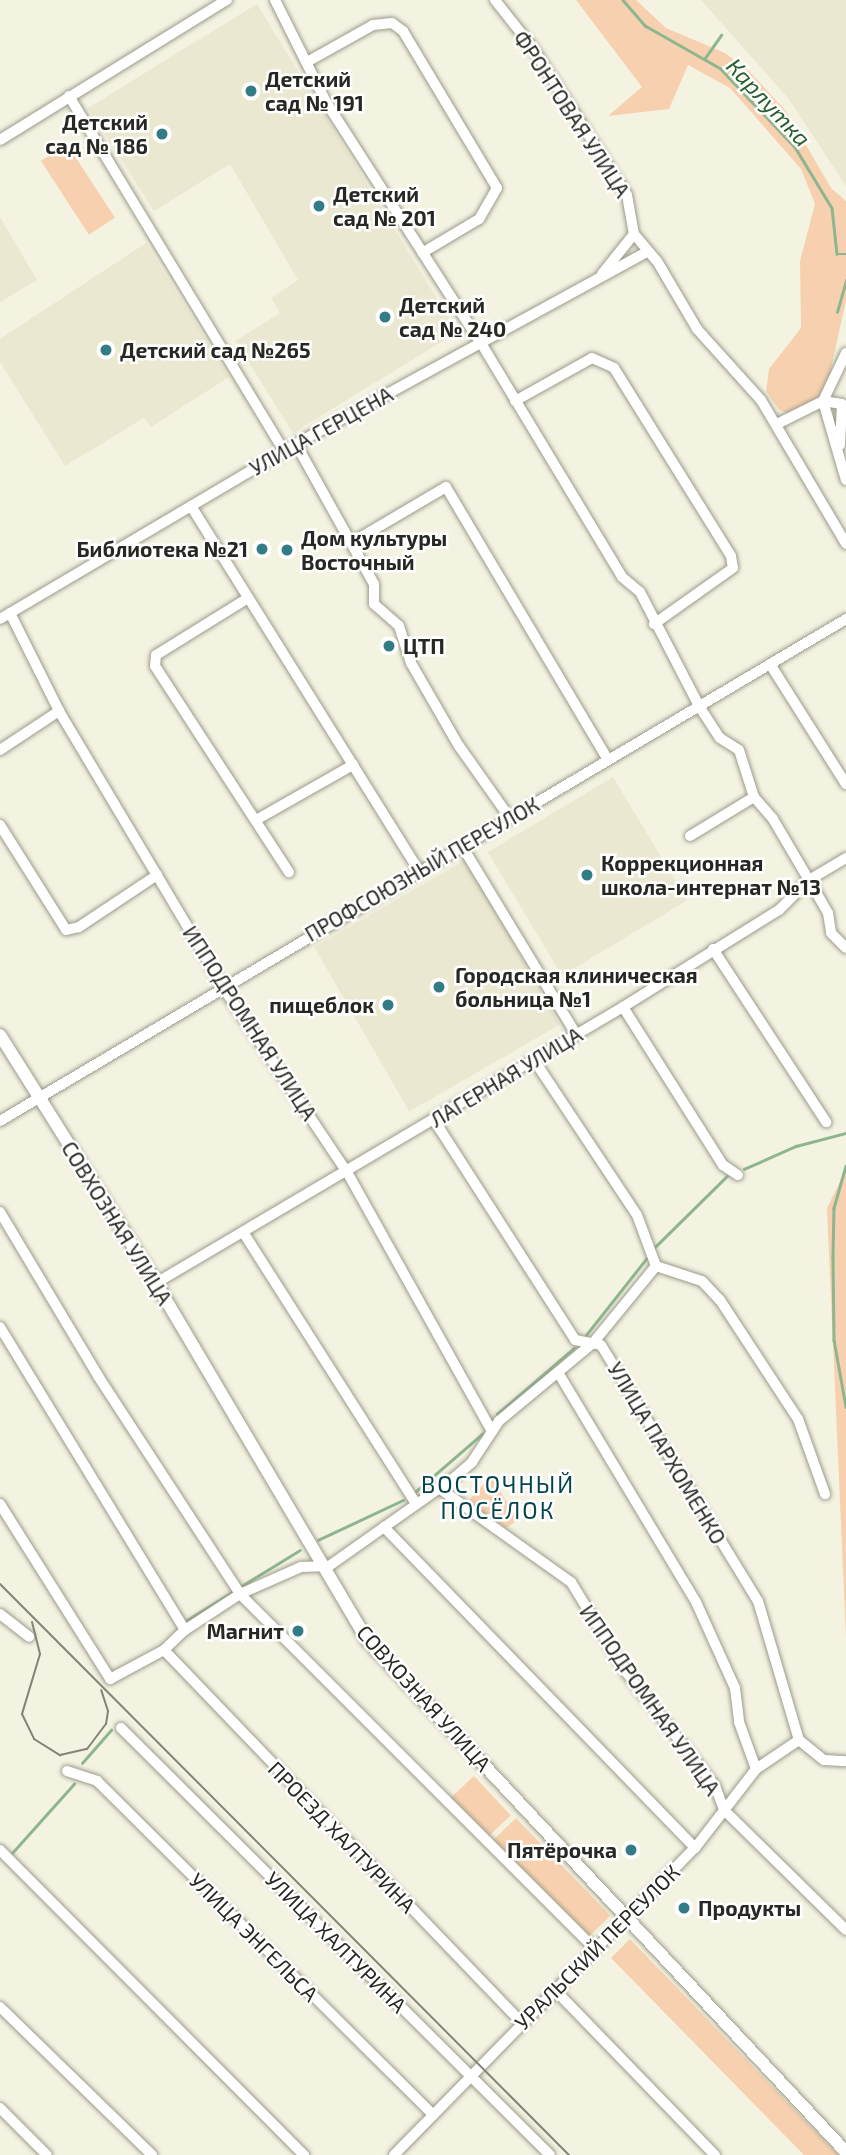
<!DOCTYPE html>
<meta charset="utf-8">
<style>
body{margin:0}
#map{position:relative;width:846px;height:2155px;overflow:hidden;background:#f4f3e2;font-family:"Exo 2",sans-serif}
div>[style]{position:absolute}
.built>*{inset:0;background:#eae8d0;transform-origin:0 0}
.green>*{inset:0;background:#f7d1af;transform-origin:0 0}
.stream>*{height:2.5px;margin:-1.25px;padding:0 1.25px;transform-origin:1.25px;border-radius:1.25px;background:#8db68e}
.roads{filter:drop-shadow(0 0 2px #9c9b8b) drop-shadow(0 0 2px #9c9b8b)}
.minor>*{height:10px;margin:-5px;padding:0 5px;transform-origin:5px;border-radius:5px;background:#fff}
.tertiary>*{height:12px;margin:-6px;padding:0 6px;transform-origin:6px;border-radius:6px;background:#fff}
.tram>*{height:2px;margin:-1px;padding:0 1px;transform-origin:1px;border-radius:1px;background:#838378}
.dots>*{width:19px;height:19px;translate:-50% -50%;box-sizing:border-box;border:4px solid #fff;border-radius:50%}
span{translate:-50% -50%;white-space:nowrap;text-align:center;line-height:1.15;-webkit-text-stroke:5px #fff;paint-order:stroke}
.poi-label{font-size:21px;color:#282822;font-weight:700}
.left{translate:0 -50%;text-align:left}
.right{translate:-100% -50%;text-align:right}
.street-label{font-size:21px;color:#282822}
.water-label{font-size:23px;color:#27602c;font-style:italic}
.neighbourhood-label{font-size:23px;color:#04454d;letter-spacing:2px}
</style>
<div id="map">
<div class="built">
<i style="clip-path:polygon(701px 0,846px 0,846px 186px,788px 98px)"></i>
<i style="clip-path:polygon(257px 4px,453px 325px,451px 336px,293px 433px,235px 341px,280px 313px,271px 298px,298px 280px,230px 164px,154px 211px,88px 108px)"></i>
<i style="clip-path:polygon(0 217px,37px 280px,0 302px)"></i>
<i style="clip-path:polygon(146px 243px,229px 377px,151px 427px,144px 418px,65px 466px,0 362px,0 339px)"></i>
<i style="left:613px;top:777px;width:144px;height:146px;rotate:59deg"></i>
<i style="left:465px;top:860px;width:190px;height:174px;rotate:60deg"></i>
</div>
<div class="green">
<i style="clip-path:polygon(576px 0,636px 0,666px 28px,725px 53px,746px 68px,786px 111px,831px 188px,846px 201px,846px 300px,830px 373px,816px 404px,791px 414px,779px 410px,766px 391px,769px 369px,801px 328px,800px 261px,815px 204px,801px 169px,730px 88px,688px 65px,669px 109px,608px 116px,642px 87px)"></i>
<i style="left:67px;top:144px;width:88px;height:31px;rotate:57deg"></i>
<i style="clip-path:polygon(846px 1170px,846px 1637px,827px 1208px)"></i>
<i style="clip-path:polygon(491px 1476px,518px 1520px,506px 1528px,466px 1503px)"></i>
<i style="left:474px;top:1776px;width:54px;height:32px;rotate:47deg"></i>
<i style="left:516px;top:1818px;width:136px;height:32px;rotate:46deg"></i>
<i style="clip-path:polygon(630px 1939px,838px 2155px,804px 2155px,611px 1958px)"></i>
</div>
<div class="stream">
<i style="left:623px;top:0;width:35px;rotate:49deg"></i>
<i style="left:646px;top:26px;width:85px;rotate:29.6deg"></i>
<i style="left:720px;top:68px;width:109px;rotate:46.5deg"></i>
<i style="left:795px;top:147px;width:71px;rotate:58.8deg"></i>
<i style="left:832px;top:208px;width:46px;rotate:83.8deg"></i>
<i style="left:837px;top:254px;width:9px"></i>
<i style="left:705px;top:58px;width:28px;rotate:-55deg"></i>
<i style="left:837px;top:312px;width:33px;rotate:-74deg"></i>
<i style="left:846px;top:1166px;width:44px;rotate:105.9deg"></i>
<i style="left:834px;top:1208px;width:49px;rotate:91.2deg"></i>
<i style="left:833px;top:1257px;width:83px;rotate:89.3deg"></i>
<i style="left:834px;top:1340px;width:68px;rotate:79.8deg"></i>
<i style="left:744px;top:1169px;width:57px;rotate:-23.9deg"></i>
<i style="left:796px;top:1146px;width:52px;rotate:-14.6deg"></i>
<i style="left:655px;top:1247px;width:101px;rotate:-44.6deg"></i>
<i style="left:586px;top:1335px;width:97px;rotate:-51.7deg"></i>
<i style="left:497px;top:1414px;width:101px;rotate:-40.6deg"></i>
<i style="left:415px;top:1492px;width:89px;rotate:-40.9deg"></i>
<i style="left:318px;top:1540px;width:94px;rotate:-25.2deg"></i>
<i style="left:240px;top:1587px;width:70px;rotate:-31.7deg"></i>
<i style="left:187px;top:1620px;width:55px;rotate:-31.7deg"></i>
<i style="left:82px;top:1763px;width:44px;rotate:-48.7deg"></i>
<i style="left:12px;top:1853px;width:93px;rotate:-48.1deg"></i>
</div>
<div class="roads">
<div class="minor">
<i style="left:275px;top:0;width:114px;rotate:63.4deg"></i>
<i style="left:326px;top:102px;width:287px;rotate:57.3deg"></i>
<i style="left:481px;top:343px;width:273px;rotate:58.9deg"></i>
<i style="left:622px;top:577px;width:23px;rotate:40deg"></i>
<i style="left:640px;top:592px;width:128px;rotate:62.6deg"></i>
<i style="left:699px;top:706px;width:38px;rotate:57deg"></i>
<i style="left:720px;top:738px;width:22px;rotate:32deg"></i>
<i style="left:739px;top:750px;width:49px;rotate:72.3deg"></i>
<i style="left:754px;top:797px;width:29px;rotate:49deg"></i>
<i style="left:773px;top:819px;width:71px;rotate:59.5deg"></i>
<i style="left:809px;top:880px;width:38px;rotate:60deg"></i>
<i style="left:828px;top:913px;width:20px;rotate:81deg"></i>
<i style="left:831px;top:933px;width:21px;rotate:45deg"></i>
<i style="left:495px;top:0;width:60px;rotate:51.8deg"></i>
<i style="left:532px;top:47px;width:176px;rotate:57.3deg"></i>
<i style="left:627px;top:195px;width:40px;rotate:80deg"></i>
<i style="left:634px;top:234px;width:35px;rotate:50deg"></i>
<i style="left:657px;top:261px;width:79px;rotate:59.5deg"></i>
<i style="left:697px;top:329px;width:96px;rotate:48deg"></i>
<i style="left:761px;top:400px;width:167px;rotate:59.4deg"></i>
<i style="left:307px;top:62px;width:76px;rotate:-29.3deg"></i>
<i style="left:373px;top:25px;width:19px;rotate:-6deg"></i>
<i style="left:392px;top:23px;width:14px;rotate:36deg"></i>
<i style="left:403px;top:31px;width:183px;rotate:59.1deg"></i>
<i style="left:497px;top:188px;width:36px;rotate:120deg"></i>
<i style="left:479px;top:219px;width:66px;rotate:149.2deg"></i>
<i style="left:69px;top:96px;width:415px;rotate:58.8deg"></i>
<i style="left:0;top:140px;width:267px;rotate:-31.7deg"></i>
<i style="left:602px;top:274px;width:51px;rotate:-51.3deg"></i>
<i style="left:846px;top:353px;width:53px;rotate:115.6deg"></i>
<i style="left:823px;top:401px;width:82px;rotate:73.8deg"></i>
<i style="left:515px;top:401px;width:88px;rotate:-29.2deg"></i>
<i style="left:592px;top:358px;width:24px;rotate:24deg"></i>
<i style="left:614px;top:368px;width:221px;rotate:58.1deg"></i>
<i style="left:731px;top:556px;width:12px;rotate:81deg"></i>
<i style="left:733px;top:568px;width:97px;rotate:144.7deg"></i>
<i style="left:777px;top:424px;width:51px;rotate:-26.6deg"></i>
<i style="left:823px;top:401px;width:19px;rotate:9deg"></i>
<i style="left:842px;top:404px;width:41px;rotate:92.8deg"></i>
<i style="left:296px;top:444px;width:160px;rotate:60.9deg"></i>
<i style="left:374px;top:584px;width:20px;rotate:90deg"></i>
<i style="left:374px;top:604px;width:33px;rotate:41deg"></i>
<i style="left:399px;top:626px;width:39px;rotate:72deg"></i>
<i style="left:411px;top:663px;width:96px;rotate:60deg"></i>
<i style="left:459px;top:746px;width:88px;rotate:54.7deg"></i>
<i style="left:191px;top:506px;width:430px;rotate:58deg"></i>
<i style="left:351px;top:543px;width:110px;rotate:-30.5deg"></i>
<i style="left:446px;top:487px;width:317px;rotate:59.3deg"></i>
<i style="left:248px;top:598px;width:108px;rotate:148.2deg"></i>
<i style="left:156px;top:655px;width:11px;rotate:95deg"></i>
<i style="left:155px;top:666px;width:246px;rotate:57deg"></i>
<i style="left:10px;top:613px;width:110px;rotate:63.4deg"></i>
<i style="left:59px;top:711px;width:332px;rotate:59.2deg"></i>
<i style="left:229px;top:996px;width:212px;rotate:56.2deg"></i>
<i style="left:347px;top:1172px;width:297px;rotate:60.8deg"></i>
<i style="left:0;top:619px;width:344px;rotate:-30.6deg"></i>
<i style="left:296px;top:444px;width:400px;rotate:-28.7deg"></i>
<i style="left:770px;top:664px;width:142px;rotate:57.7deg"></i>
<i style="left:0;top:750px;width:71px;rotate:-33.5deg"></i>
<i style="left:256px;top:820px;width:112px;rotate:-29.6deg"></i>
<i style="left:0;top:825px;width:124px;rotate:57.8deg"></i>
<i style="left:66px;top:930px;width:13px;rotate:-13deg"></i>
<i style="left:79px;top:927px;width:94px;rotate:-33.7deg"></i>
<i style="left:690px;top:836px;width:75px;rotate:-31.4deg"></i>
<i style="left:462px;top:846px;width:220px;rotate:58.8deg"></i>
<i style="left:713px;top:949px;width:207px;rotate:56.8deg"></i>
<i style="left:623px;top:1007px;width:187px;rotate:57.7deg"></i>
<i style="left:723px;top:1165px;width:18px;rotate:34deg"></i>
<i style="left:534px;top:1060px;width:186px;rotate:56.4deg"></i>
<i style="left:637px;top:1215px;width:54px;rotate:69.6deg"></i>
<i style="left:656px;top:1266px;width:48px;rotate:18.1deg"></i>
<i style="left:702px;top:1281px;width:26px;rotate:47deg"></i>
<i style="left:720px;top:1300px;width:142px;rotate:56.8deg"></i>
<i style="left:798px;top:1419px;width:80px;rotate:70.2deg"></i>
<i style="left:434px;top:1120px;width:261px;rotate:57.3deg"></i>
<i style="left:575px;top:1340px;width:26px;rotate:11deg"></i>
<i style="left:601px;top:1345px;width:300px;rotate:58.5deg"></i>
<i style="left:758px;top:1601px;width:145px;rotate:73.6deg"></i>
<i style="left:799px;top:1740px;width:32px;rotate:39deg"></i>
<i style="left:824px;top:1760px;width:22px;rotate:3deg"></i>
<i style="left:0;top:1121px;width:984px;rotate:-30.68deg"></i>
<i style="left:0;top:1212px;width:191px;rotate:59.1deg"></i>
<i style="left:98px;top:1376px;width:260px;rotate:56.9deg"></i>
<i style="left:240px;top:1594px;width:502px;rotate:45deg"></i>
<i style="left:243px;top:1232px;width:322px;rotate:57.5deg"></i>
<i style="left:156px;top:1283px;width:542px;rotate:-30.58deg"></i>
<i style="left:623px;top:1007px;width:184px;rotate:-31.9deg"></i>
<i style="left:779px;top:910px;width:42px;rotate:-45deg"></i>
<i style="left:809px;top:880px;width:43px;rotate:-30.7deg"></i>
<i style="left:0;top:1327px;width:355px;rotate:58.6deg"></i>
<i style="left:559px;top:1374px;width:266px;rotate:59deg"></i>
<i style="left:696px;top:1602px;width:94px;rotate:65.6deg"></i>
<i style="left:735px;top:1688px;width:34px;rotate:83deg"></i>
<i style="left:739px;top:1722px;width:50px;rotate:70.1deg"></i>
<i style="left:439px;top:1488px;width:162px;rotate:35.5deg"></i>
<i style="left:571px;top:1582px;width:105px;rotate:58.6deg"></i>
<i style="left:626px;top:1672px;width:145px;rotate:52deg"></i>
<i style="left:715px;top:1786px;width:26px;rotate:69deg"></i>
<i style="left:724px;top:1810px;width:171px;rotate:44.5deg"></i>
<i style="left:0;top:1504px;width:207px;rotate:57.8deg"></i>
<i style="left:110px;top:1679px;width:61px;rotate:-28.2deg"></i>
<i style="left:164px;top:1650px;width:29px;rotate:-44deg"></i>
<i style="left:185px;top:1630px;width:66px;rotate:-33.2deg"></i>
<i style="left:240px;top:1594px;width:67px;rotate:-23.9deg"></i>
<i style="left:301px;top:1567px;width:28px;rotate:-2deg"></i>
<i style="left:329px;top:1566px;width:154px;rotate:-35.2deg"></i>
<i style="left:455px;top:1477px;width:23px;rotate:-41deg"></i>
<i style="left:472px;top:1462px;width:49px;rotate:-56.6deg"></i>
<i style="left:499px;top:1421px;width:122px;rotate:-39.7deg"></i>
<i style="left:593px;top:1343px;width:99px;rotate:-50.7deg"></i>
<i style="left:384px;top:1527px;width:447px;rotate:45.9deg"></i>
<i style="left:0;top:1614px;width:37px;rotate:38deg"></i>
<i style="left:164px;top:1650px;width:517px;rotate:46.18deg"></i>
<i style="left:121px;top:1728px;width:605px;rotate:44.87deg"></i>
<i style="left:67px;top:1771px;width:32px;rotate:18deg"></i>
<i style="left:97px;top:1781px;width:474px;rotate:44.8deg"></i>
<i style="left:0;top:1850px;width:431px;rotate:45.1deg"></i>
<i style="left:555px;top:1990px;width:230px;rotate:45.9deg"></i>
<i style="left:0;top:2007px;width:212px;rotate:44.2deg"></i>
<i style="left:0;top:2108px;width:66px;rotate:45deg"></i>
<i style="left:394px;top:2155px;width:430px;rotate:-45.6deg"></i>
<i style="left:695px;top:1848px;width:100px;rotate:-52.3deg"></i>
<i style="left:756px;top:1769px;width:52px;rotate:-34deg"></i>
</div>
<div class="tertiary">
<i style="left:0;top:1035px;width:293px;rotate:57.8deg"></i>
<i style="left:156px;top:1283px;width:415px;rotate:59.4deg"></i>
<i style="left:367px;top:1640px;width:701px;rotate:46.91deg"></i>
</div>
</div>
<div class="tram">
<i style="left:0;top:1584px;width:806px;rotate:45.1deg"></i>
<i style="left:32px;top:1622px;width:33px;rotate:76deg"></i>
<i style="left:40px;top:1654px;width:63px;rotate:106.7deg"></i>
<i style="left:22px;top:1714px;width:28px;rotate:64deg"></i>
<i style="left:34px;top:1739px;width:31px;rotate:32deg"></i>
<i style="left:60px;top:1755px;width:28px;rotate:-13deg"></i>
<i style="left:87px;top:1749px;width:31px;rotate:-53deg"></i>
<i style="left:106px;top:1724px;width:13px;rotate:-81deg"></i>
<i style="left:108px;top:1711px;width:22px;rotate:-108deg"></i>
</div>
<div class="dots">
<i style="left:251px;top:91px;background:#347c85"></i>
<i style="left:162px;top:134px;background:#347c85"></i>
<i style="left:319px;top:206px;background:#347c85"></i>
<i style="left:385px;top:317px;background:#347c85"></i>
<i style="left:106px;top:350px;background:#347c85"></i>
<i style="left:262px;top:549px;background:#347c85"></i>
<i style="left:287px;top:550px;background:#347c85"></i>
<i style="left:389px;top:646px;background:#347c85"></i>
<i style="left:587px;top:875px;background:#347c85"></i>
<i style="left:439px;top:987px;background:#347c85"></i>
<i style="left:388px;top:1005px;background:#347c85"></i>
<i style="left:298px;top:1631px;background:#347c85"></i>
<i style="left:631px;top:1850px;background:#347c85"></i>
<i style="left:684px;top:1908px;background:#347c85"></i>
</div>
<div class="poi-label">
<span class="left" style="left:265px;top:91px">Детский<br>сад № 191</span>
<span class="right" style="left:148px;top:134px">Детский<br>сад № 186</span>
<span class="left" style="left:333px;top:206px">Детский<br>сад № 201</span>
<span class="left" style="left:399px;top:317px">Детский<br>сад № 240</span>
<span class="left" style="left:120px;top:350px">Детский сад №265</span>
<span class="left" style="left:301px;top:550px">Дом культуры<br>Восточный</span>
<span class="right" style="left:248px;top:549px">Библиотека №21</span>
<span class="left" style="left:403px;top:646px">ЦТП</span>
<span class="left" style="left:601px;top:875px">Коррекционная<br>школа-интернат №13</span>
<span class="left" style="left:455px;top:987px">Городская клиническая<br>больница №1</span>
<span class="right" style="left:374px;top:1005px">пищеблок</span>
<span class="right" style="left:284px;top:1631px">Магнит</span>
<span class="right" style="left:617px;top:1850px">Пятёрочка</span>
<span class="left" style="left:698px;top:1908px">Продукты</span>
</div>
<div class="street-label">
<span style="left:572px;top:114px;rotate:57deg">ФРОНТОВАЯ УЛИЦА</span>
<span style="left:321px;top:431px;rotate:-29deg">УЛИЦА ГЕРЦЕНА</span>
<span style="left:422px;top:869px;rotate:-30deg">ПРОФСОЮЗНЫЙ ПЕРЕУЛОК</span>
<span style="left:250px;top:1023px;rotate:57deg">ИППОДРОМНАЯ УЛИЦА</span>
<span style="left:506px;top:1077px;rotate:-31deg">ЛАГЕРНАЯ УЛИЦА</span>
<span style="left:117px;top:1223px;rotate:58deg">СОВХОЗНАЯ УЛИЦА</span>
<span style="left:667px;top:1453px;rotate:59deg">УЛИЦА ПАРХОМЕНКО</span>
<span style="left:424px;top:1698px;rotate:48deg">СОВХОЗНАЯ УЛИЦА</span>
<span style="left:650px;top:1700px;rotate:55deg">ИППОДРОМНАЯ УЛИЦА</span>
<span style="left:342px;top:1837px;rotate:46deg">ПРОЕЗД ХАЛТУРИНА</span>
<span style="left:254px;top:1937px;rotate:45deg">УЛИЦА ЭНГЕЛЬСА</span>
<span style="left:336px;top:1942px;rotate:45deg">УЛИЦА ХАЛТУРИНА</span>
<span style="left:597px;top:1947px;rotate:-45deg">УРАЛЬСКИЙ ПЕРЕУЛОК</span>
</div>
<div class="water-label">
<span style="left:769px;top:102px;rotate:47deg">Карлутка</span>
</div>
<div class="neighbourhood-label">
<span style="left:498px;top:1497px">ВОСТОЧНЫЙ<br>ПОСЁЛОК</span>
</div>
</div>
